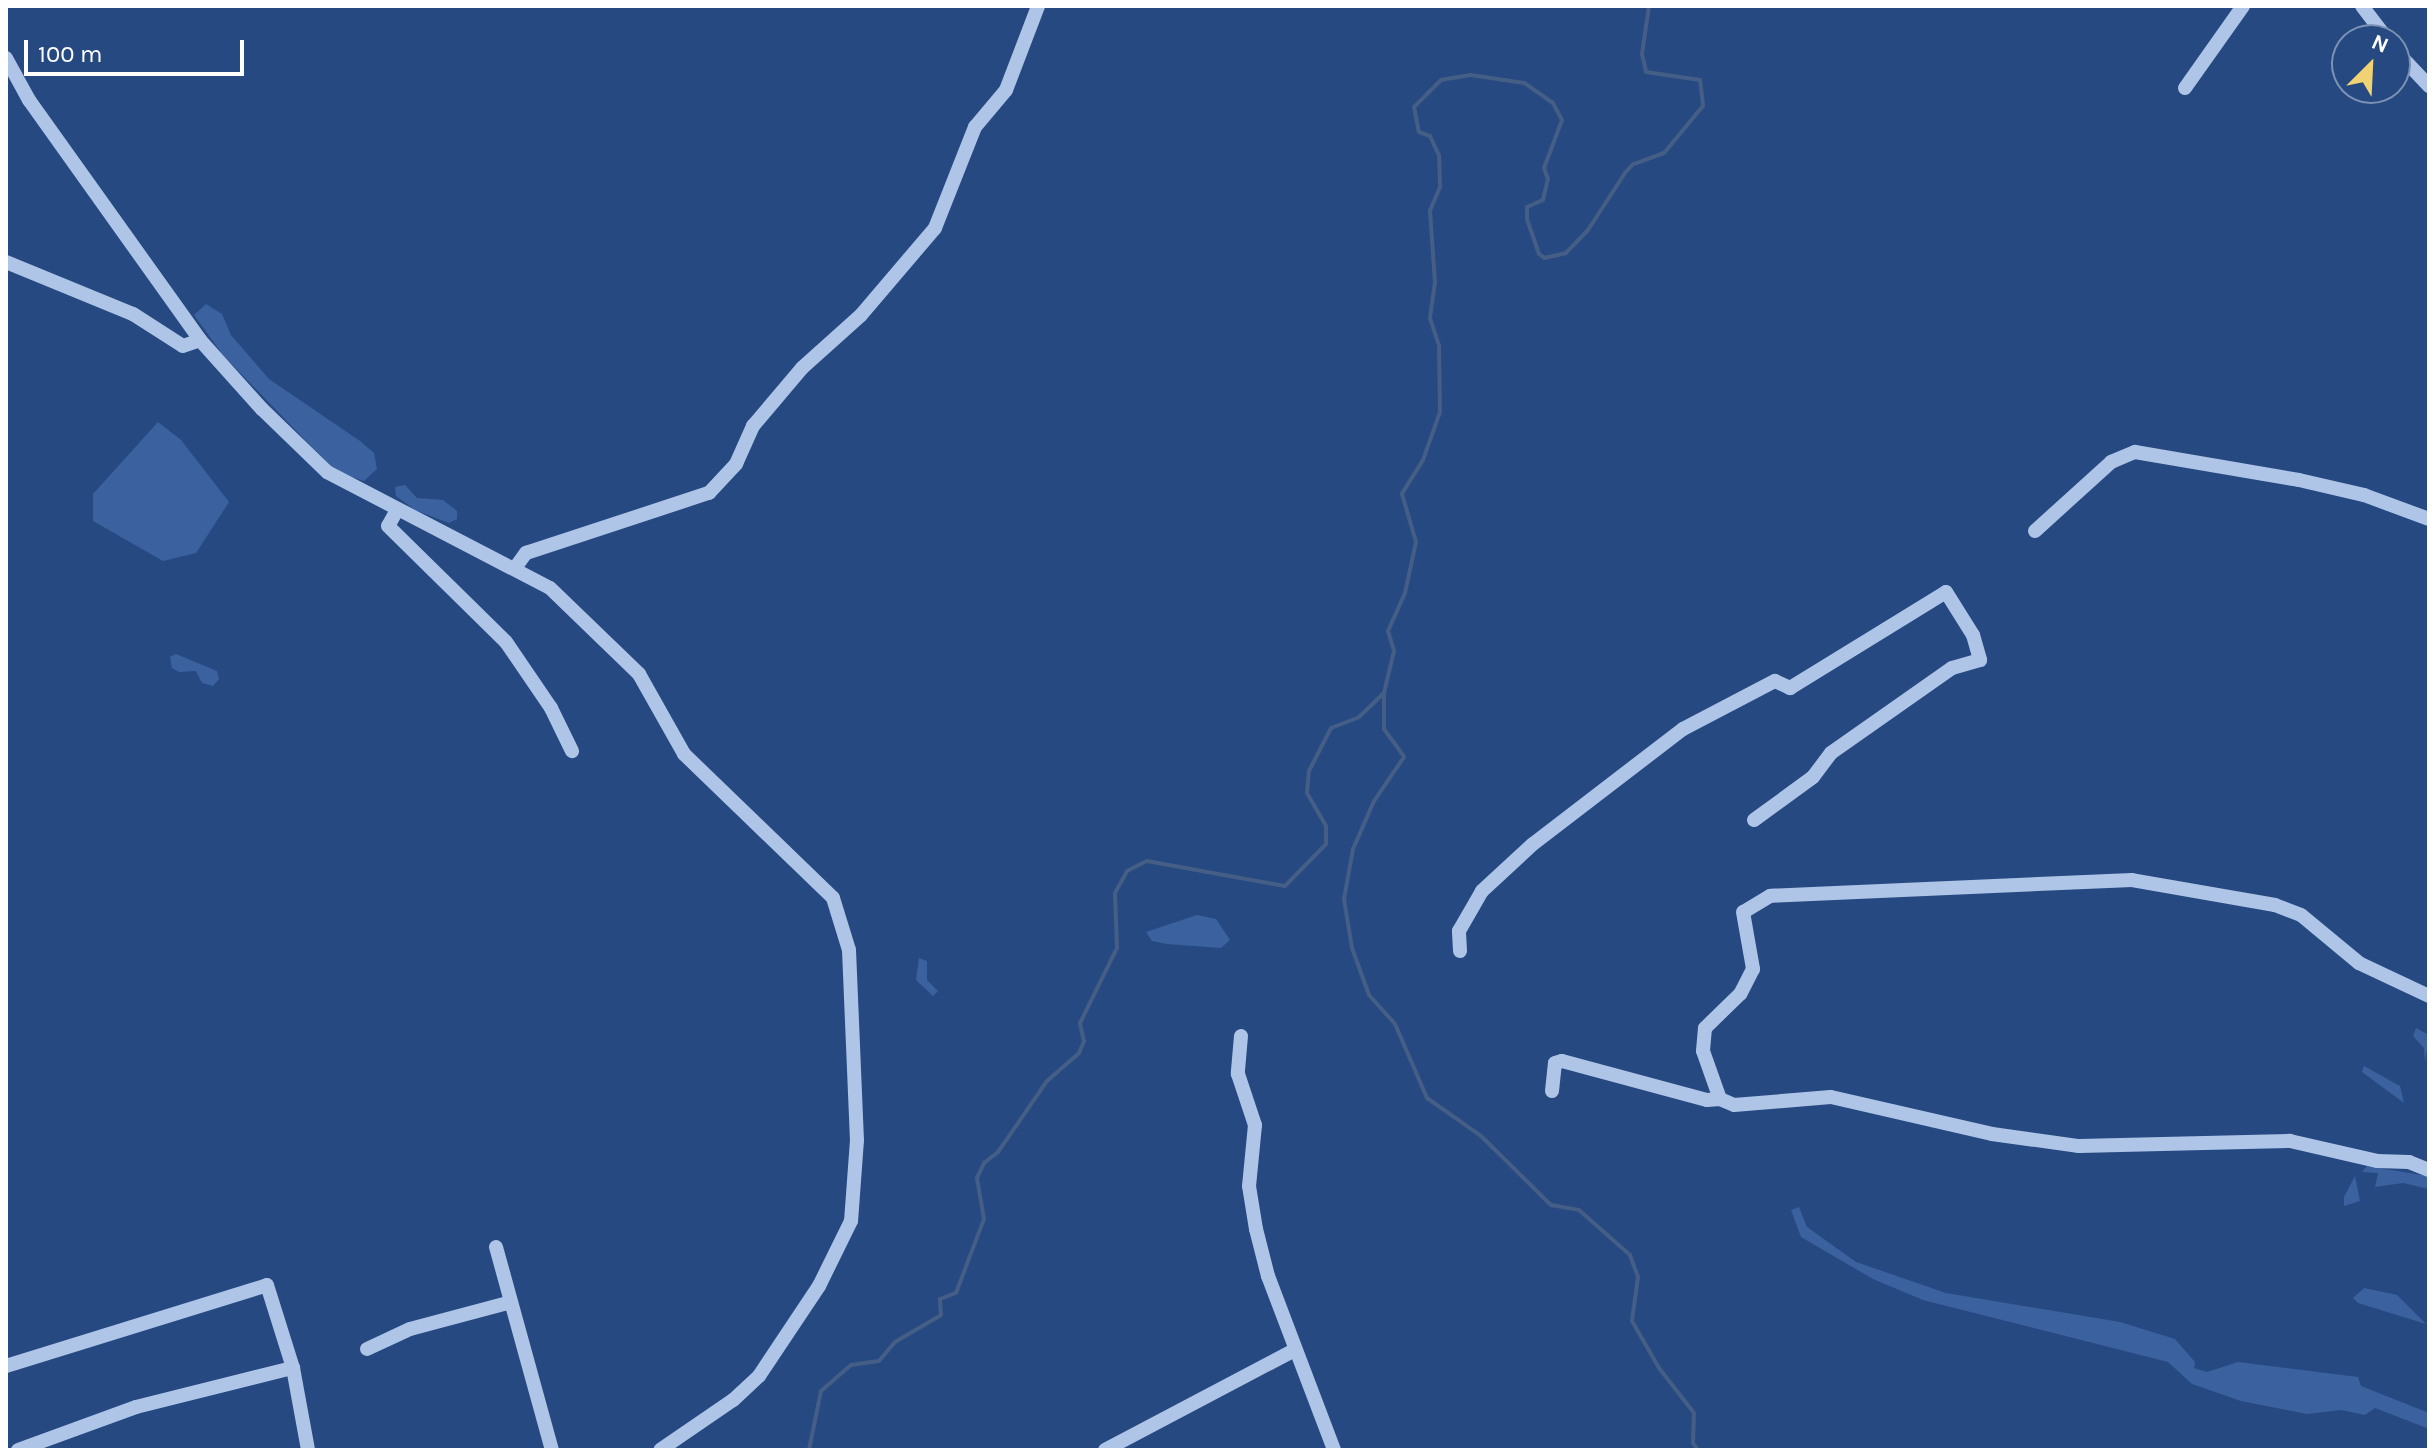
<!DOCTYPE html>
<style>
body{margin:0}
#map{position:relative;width:2435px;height:1456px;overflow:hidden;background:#264982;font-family:Karla,sans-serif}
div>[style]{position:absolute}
.green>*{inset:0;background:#3b629f}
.stream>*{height:4px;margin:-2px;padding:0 2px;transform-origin:2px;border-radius:2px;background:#445e86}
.minor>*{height:14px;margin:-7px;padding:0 7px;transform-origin:7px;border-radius:7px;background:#aec5e7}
span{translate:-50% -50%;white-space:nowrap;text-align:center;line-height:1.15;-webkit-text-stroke:6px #264982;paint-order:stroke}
.frame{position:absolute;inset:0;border:8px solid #fff;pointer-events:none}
.north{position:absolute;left:2331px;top:24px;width:80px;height:80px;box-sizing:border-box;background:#264982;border:2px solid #7d92b4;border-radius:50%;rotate:24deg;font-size:22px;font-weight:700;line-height:32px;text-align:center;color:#fff}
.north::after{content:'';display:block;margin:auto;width:28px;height:36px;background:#f0d273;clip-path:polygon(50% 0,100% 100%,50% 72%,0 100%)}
.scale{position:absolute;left:24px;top:40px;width:220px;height:36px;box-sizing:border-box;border:4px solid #fff;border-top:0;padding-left:10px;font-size:24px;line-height:28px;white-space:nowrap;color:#fff;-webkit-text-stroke:6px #264982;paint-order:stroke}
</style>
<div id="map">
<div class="green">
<i style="clip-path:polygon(206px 304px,222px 314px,231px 335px,269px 379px,360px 441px,374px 453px,377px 469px,364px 481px,336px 472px,223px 355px,194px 315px)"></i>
<i style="clip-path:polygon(158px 422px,181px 440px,229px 502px,196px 553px,163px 561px,93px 521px,93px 494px)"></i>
<i style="clip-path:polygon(405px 485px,417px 498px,443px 500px,457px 511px,457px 519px,449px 523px,415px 510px,396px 496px,395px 487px)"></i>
<i style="clip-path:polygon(176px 654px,217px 671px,219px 679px,213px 686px,202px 683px,196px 671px,179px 672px,172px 668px,170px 657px)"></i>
<i style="clip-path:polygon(1197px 915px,1216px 919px,1230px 940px,1221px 948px,1167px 944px,1152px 941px,1146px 932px)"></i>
<i style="clip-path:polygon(919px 958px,927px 961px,927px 980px,938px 991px,933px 996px,916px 980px)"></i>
<i style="clip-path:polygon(2416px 1028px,2429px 1035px,2425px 1063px,2424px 1048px,2413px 1036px)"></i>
<i style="clip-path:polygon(2364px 1066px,2400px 1086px,2404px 1103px,2362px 1072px)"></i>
<i style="clip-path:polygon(2367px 1166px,2428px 1176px,2429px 1189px,2403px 1183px,2375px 1187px,2378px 1173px,2362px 1172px)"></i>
<i style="clip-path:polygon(2355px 1176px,2360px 1201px,2344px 1206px,2344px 1197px)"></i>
<i style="clip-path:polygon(1799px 1207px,1807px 1227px,1856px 1262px,1946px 1293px,2120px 1322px,2175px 1339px,2195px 1362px,2194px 1368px,2207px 1372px,2238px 1362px,2358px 1377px,2361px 1386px,2429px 1413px,2429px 1429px,2375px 1408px,2365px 1415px,2341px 1410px,2307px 1414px,2241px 1401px,2192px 1384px,2168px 1362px,1923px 1300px,1873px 1279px,1801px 1237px,1791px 1210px)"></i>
<i style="clip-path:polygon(2364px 1288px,2397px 1295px,2426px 1324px,2358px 1303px,2353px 1298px)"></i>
</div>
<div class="stream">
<i style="left:1649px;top:6px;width:49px;rotate:98.3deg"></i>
<i style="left:1642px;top:54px;width:18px;rotate:77deg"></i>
<i style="left:1646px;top:72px;width:55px;rotate:8.4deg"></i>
<i style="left:1700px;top:80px;width:26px;rotate:83deg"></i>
<i style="left:1703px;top:106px;width:61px;rotate:129.7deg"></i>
<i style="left:1664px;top:153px;width:33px;rotate:160deg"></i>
<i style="left:1633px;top:164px;width:12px;rotate:132deg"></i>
<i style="left:1625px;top:173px;width:68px;rotate:123deg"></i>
<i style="left:1588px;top:230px;width:32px;rotate:134deg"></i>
<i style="left:1566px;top:253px;width:22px;rotate:167deg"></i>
<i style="left:1545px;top:258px;width:7px;rotate:-146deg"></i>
<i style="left:1539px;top:254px;width:37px;rotate:-109deg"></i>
<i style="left:1527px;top:219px;width:12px;rotate:-90deg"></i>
<i style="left:1527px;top:207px;width:17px;rotate:-24deg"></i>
<i style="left:1543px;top:200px;width:22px;rotate:-77deg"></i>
<i style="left:1548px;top:179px;width:12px;rotate:-110deg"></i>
<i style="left:1544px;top:168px;width:51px;rotate:-69.4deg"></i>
<i style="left:1562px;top:120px;width:19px;rotate:-118deg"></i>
<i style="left:1553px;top:103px;width:35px;rotate:-145deg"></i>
<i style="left:1524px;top:83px;width:54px;rotate:-171.4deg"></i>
<i style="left:1471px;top:75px;width:30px;rotate:171deg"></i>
<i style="left:1441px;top:80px;width:38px;rotate:135deg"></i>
<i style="left:1414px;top:107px;width:25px;rotate:79deg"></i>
<i style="left:1419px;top:132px;width:12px;rotate:20deg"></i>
<i style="left:1430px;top:136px;width:21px;rotate:65deg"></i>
<i style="left:1439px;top:155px;width:32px;rotate:88deg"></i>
<i style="left:1440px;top:187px;width:26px;rotate:113deg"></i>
<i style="left:1430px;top:211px;width:71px;rotate:86deg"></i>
<i style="left:1435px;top:282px;width:36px;rotate:98deg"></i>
<i style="left:1430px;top:318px;width:29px;rotate:72deg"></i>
<i style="left:1439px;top:346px;width:66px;rotate:89.1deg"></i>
<i style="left:1440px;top:412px;width:51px;rotate:109.5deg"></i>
<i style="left:1423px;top:460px;width:40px;rotate:122deg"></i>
<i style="left:1402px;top:494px;width:50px;rotate:73.7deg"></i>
<i style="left:1416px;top:542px;width:52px;rotate:102.2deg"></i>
<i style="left:1405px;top:593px;width:42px;rotate:114.1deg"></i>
<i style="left:1388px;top:631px;width:21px;rotate:73deg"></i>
<i style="left:1394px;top:651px;width:43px;rotate:103.4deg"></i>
<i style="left:1384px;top:693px;width:36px;rotate:90deg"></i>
<i style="left:1384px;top:729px;width:34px;rotate:54deg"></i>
<i style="left:1404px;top:757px;width:53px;rotate:124.3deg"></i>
<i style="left:1374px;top:801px;width:52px;rotate:113.6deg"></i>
<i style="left:1353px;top:849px;width:51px;rotate:100.2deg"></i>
<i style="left:1344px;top:899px;width:50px;rotate:80.7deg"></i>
<i style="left:1352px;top:948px;width:50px;rotate:70.1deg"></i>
<i style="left:1369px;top:995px;width:39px;rotate:48deg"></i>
<i style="left:1395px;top:1024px;width:81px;rotate:66.6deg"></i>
<i style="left:1427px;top:1098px;width:66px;rotate:35.1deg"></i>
<i style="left:1481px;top:1136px;width:98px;rotate:44.6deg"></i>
<i style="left:1551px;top:1205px;width:28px;rotate:10deg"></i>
<i style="left:1579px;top:1210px;width:68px;rotate:41.4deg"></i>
<i style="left:1630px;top:1255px;width:23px;rotate:70deg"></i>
<i style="left:1638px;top:1277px;width:44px;rotate:97.8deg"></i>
<i style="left:1632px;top:1321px;width:54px;rotate:60.1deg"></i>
<i style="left:1659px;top:1368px;width:57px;rotate:52.1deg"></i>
<i style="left:1694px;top:1413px;width:30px;rotate:92deg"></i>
<i style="left:1693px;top:1443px;width:9px;rotate:54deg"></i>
<i style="left:809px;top:1450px;width:60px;rotate:-78.5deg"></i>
<i style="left:821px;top:1391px;width:40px;rotate:-41deg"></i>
<i style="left:851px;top:1365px;width:28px;rotate:-8deg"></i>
<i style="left:879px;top:1361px;width:25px;rotate:-50deg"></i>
<i style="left:895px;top:1342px;width:53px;rotate:-30.4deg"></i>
<i style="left:941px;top:1315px;width:16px;rotate:-94deg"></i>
<i style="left:940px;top:1299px;width:17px;rotate:-21deg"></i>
<i style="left:956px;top:1293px;width:79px;rotate:-69.3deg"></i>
<i style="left:984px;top:1219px;width:42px;rotate:-99.7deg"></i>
<i style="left:977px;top:1178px;width:17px;rotate:-65deg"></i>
<i style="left:984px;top:1163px;width:18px;rotate:-38deg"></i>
<i style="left:998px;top:1152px;width:86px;rotate:-55.4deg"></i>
<i style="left:1047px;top:1081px;width:43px;rotate:-41.2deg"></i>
<i style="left:1079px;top:1053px;width:13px;rotate:-67deg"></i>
<i style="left:1084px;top:1041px;width:18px;rotate:-103deg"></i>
<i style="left:1080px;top:1023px;width:84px;rotate:-63.7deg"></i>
<i style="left:1117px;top:948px;width:55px;rotate:-92.1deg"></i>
<i style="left:1115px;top:893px;width:25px;rotate:-61deg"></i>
<i style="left:1127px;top:871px;width:22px;rotate:-27deg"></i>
<i style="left:1147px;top:861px;width:140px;rotate:10.3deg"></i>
<i style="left:1285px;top:886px;width:59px;rotate:-45.7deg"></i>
<i style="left:1326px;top:844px;width:18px;rotate:-90deg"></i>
<i style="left:1326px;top:826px;width:38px;rotate:-120deg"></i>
<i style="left:1307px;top:793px;width:22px;rotate:-85deg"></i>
<i style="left:1309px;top:771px;width:48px;rotate:-62.9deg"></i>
<i style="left:1331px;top:728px;width:30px;rotate:-21deg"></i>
<i style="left:1359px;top:717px;width:35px;rotate:-44deg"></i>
</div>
<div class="minor">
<i style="left:2362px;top:6px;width:43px;rotate:52.6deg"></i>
<i style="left:2395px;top:50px;width:50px;rotate:46.6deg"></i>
<i style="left:6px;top:58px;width:48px;rotate:61.3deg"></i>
<i style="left:29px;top:100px;width:295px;rotate:54.5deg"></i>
<i style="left:200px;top:340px;width:93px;rotate:48.1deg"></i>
<i style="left:262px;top:409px;width:91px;rotate:44.1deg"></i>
<i style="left:327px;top:472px;width:251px;rotate:27.5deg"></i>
<i style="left:550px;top:588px;width:124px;rotate:44deg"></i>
<i style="left:639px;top:674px;width:92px;rotate:60.6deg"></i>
<i style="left:684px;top:754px;width:207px;rotate:44deg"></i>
<i style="left:833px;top:898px;width:54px;rotate:72.9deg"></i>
<i style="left:849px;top:950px;width:190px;rotate:87.6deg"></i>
<i style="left:857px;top:1140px;width:81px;rotate:94.2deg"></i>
<i style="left:851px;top:1221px;width:72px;rotate:116.2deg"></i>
<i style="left:819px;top:1286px;width:108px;rotate:123.7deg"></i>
<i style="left:759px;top:1376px;width:35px;rotate:137deg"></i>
<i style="left:733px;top:1400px;width:88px;rotate:145.6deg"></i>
<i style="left:2185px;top:88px;width:100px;rotate:-54.7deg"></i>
<i style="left:6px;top:262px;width:137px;rotate:22.3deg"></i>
<i style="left:133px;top:314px;width:59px;rotate:32.6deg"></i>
<i style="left:183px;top:346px;width:18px;rotate:-19deg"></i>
<i style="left:397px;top:510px;width:18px;rotate:119deg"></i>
<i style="left:388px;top:526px;width:165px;rotate:44.5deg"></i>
<i style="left:506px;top:642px;width:80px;rotate:55.7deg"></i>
<i style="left:551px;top:708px;width:48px;rotate:64deg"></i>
<i style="left:2035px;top:531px;width:103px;rotate:-42.2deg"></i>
<i style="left:2111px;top:462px;width:26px;rotate:-23deg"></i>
<i style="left:2135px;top:452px;width:166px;rotate:9.7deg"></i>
<i style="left:2299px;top:480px;width:67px;rotate:13deg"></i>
<i style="left:2364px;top:495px;width:69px;rotate:20.3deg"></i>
<i style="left:515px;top:568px;width:19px;rotate:-54deg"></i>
<i style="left:526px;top:553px;width:193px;rotate:-18.2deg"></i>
<i style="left:709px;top:493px;width:40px;rotate:-47deg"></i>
<i style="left:736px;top:464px;width:42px;rotate:-65.9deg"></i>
<i style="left:753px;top:426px;width:76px;rotate:-49.8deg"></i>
<i style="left:802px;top:368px;width:79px;rotate:-41.9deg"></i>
<i style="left:861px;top:315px;width:114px;rotate:-49.6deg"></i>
<i style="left:935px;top:228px;width:109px;rotate:-68.4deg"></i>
<i style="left:975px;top:127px;width:48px;rotate:-50deg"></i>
<i style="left:1006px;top:90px;width:90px;rotate:-69.1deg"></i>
<i style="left:1460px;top:951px;width:20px;rotate:-93deg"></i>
<i style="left:1459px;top:931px;width:46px;rotate:-60.1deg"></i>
<i style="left:1482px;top:891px;width:69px;rotate:-42.7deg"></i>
<i style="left:1533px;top:844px;width:189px;rotate:-37.5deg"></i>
<i style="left:1683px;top:729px;width:104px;rotate:-27.6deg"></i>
<i style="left:1775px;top:681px;width:17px;rotate:25deg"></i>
<i style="left:1790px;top:688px;width:183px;rotate:-31.6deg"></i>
<i style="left:1946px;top:592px;width:51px;rotate:57.9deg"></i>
<i style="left:1973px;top:635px;width:26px;rotate:74deg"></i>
<i style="left:1980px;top:660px;width:29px;rotate:164deg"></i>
<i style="left:1952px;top:668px;width:148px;rotate:144.9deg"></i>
<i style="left:1831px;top:753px;width:30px;rotate:127deg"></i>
<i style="left:1813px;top:777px;width:73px;rotate:143.9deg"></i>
<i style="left:2429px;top:996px;width:77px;rotate:-154.8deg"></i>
<i style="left:2359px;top:963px;width:75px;rotate:-140.4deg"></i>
<i style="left:2301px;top:915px;width:28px;rotate:-159deg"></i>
<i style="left:2275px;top:905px;width:145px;rotate:-170.1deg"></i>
<i style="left:2132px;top:880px;width:362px;rotate:177.5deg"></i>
<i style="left:1770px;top:896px;width:31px;rotate:149deg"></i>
<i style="left:1743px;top:912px;width:58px;rotate:80deg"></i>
<i style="left:1753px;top:969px;width:28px;rotate:117deg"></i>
<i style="left:1740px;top:994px;width:49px;rotate:135.8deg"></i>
<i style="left:1705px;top:1028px;width:23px;rotate:95deg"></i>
<i style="left:1703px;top:1051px;width:51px;rotate:70.5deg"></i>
<i style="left:1720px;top:1099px;width:15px;rotate:23deg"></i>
<i style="left:1734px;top:1105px;width:97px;rotate:-4.7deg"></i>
<i style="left:1831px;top:1097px;width:165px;rotate:12.9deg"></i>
<i style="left:1992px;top:1134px;width:88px;rotate:7.9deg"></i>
<i style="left:2079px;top:1146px;width:211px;rotate:-1.4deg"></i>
<i style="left:2290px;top:1141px;width:89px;rotate:12.9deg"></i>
<i style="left:2377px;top:1161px;width:32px;rotate:2deg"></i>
<i style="left:2409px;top:1162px;width:22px;rotate:22deg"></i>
<i style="left:1241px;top:1036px;width:38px;rotate:95deg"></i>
<i style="left:1238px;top:1074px;width:54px;rotate:71.6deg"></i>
<i style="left:1255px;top:1125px;width:61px;rotate:95.6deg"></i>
<i style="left:1249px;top:1186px;width:44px;rotate:80.8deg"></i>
<i style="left:1256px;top:1229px;width:49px;rotate:75.7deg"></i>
<i style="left:1268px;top:1276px;width:186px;rotate:69.2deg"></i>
<i style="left:1552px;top:1091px;width:28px;rotate:-84deg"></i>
<i style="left:1555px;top:1063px;width:7px;rotate:-16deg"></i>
<i style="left:1562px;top:1061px;width:150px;rotate:15.1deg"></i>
<i style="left:1707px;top:1100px;width:13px;rotate:-4deg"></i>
<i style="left:496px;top:1247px;width:211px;rotate:74.6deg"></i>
<i style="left:367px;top:1349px;width:47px;rotate:-24.9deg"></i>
<i style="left:410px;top:1329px;width:101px;rotate:-14.9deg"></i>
<i style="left:6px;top:1366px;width:273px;rotate:-17.2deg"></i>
<i style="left:267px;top:1285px;width:87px;rotate:72.6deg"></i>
<i style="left:293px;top:1368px;width:83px;rotate:79.6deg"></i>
<i style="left:18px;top:1450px;width:126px;rotate:-20deg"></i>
<i style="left:136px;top:1407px;width:162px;rotate:-14deg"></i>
<i style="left:1105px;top:1450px;width:215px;rotate:-27.8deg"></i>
</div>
<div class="frame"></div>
<div class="north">N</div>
<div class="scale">100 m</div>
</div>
